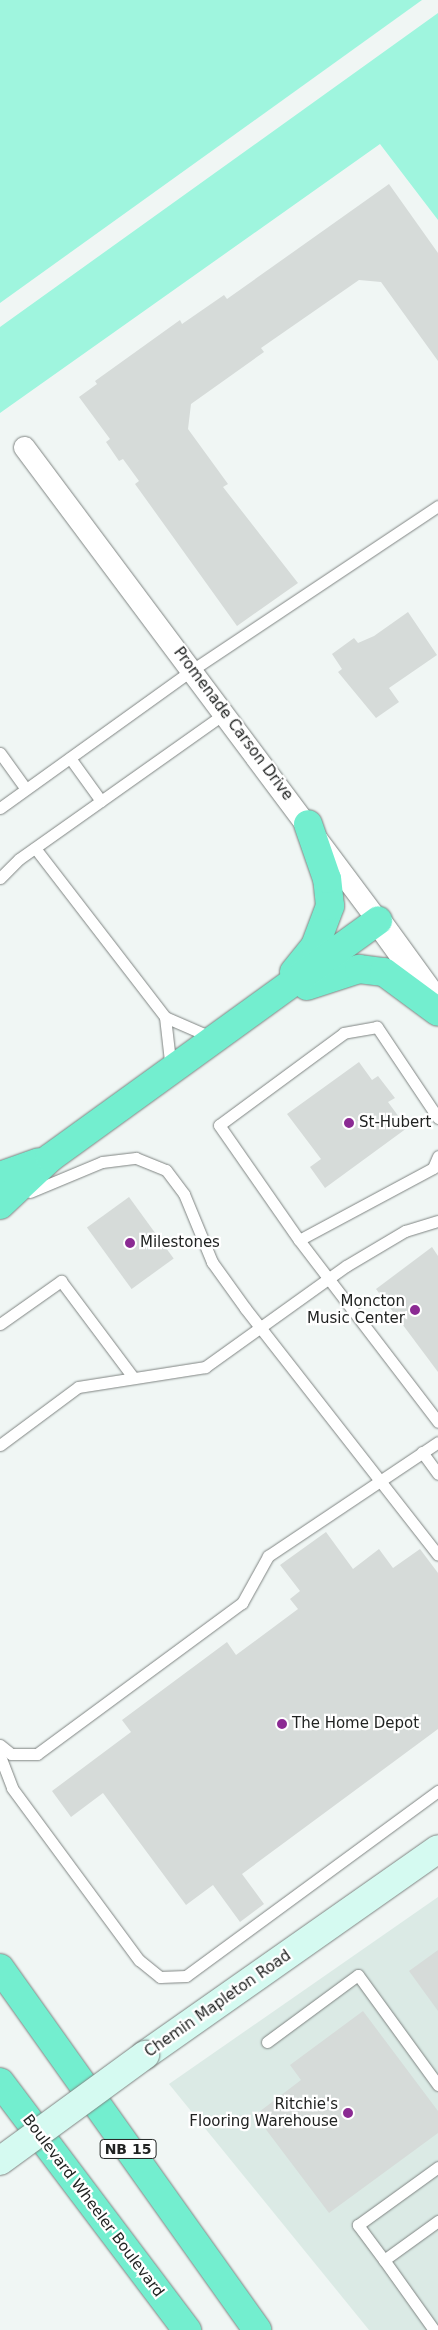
<!DOCTYPE html>
<style>
body{margin:0}
#map{position:relative;width:438px;height:2330px;overflow:hidden;background:#f0f6f4;font-family:"DejaVu Sans",sans-serif}
div>[style]{position:absolute}
.built>*{inset:0;background:#dbeae5}
.green>*{inset:0;background:#9ff5de}
.building>*{inset:0;background:#d6dbd9;transform-origin:0 0}
.roads{filter:drop-shadow(0 0 1px #7f8482) drop-shadow(0 0 1px #7f8482)}
.service>*{height:11px;margin:-5.5px;padding:0 5.5px;transform-origin:5.5px;border-radius:5.5px;background:#fff}
.minor>*{height:21px;margin:-10.5px;padding:0 10.5px;transform-origin:10.5px;border-radius:10.5px;background:#fff}
.tertiary>*{height:26px;margin:-13px;padding:0 13px;transform-origin:13px;border-radius:13px;background:#fff}
.secondary>*{height:28px;margin:-14px;padding:0 14px;transform-origin:14px;border-radius:14px;background:#d5faf1}
.motorway>*{height:28px;margin:-14px;padding:0 14px;transform-origin:14px;border-radius:14px;background:#73eecf}
.bridges{filter:drop-shadow(0 0 1px #7f8482) drop-shadow(0 0 1px #7f8482)}
.secondary-bridge>*{height:28px;margin:-14px;padding:0 14px;transform-origin:14px;border-radius:14px;background:#d5faf1}
.dots>*{width:14px;height:14px;translate:-50% -50%;box-sizing:border-box;border:2px solid #fff;border-radius:50%}
span{translate:-50% -50%;white-space:nowrap;text-align:center;line-height:1.15;-webkit-text-stroke:4.5px #fff;paint-order:stroke}
.shield-label span{padding:1px 4px;background:#fff;border:1px solid;border-radius:4px;-webkit-text-stroke-width:0}
.shield-label{font-size:14px;color:#212322;font-weight:700}
.street-label{font-size:15px;color:#212322}
.poi-label{font-size:15px;color:#212322}
.left{translate:0 -50%;text-align:left}
.right{translate:-100% -50%;text-align:right}
</style>
<div id="map">
<div class="built">
<i style="clip-path:polygon(438px 1897px,438px 2330px,369px 2330px,169px 2084px)"></i>
</div>
<div class="green">
<i style="clip-path:polygon(0 0,422px 0,0 303px)"></i>
<i style="clip-path:polygon(438px 13px,438px 220px,380px 144px,0 413px,0 327px)"></i>
</div>
<div class="building">
<i style="clip-path:polygon(389px 184px,438px 253px,438px 361px,381px 282px,359px 280px,261px 348px,264px 352px,191px 404px,188px 429px,228px 484px,223px 487px,298px 583px,237px 626px,135px 484px,139px 481px,123px 459px,119px 461px,106px 442px,110px 439px,79px 397px,97px 384px,95px 381px,180px 320px,182px 324px,224px 295px,227px 299px)"></i>
<i style="clip-path:polygon(408px 612px,437px 655px,389px 688px,399px 702px,376px 718px,338px 672px,342px 669px,332px 654px,354px 638px,358px 643px,374px 636px)"></i>
<i style="clip-path:polygon(359px 1062px,372px 1080px,378px 1076px,395px 1098px,388px 1102px,407px 1128px,325px 1188px,310px 1167px,321px 1159px,287px 1114px)"></i>
<i style="left:129px;top:1197px;width:76px;height:52px;rotate:54deg"></i>
<i style="clip-path:polygon(432px 1247px,438px 1256px,438px 1372px,376px 1289px)"></i>
<i style="clip-path:polygon(326px 1532px,353px 1569px,379px 1549px,393px 1568px,420px 1549px,438px 1573px,438px 1729px,242px 1874px,264px 1904px,240px 1922px,213px 1885px,186px 1905px,103px 1793px,71px 1817px,52px 1791px,131px 1732px,122px 1720px,227px 1642px,236px 1655px,298px 1609px,290px 1599px,300px 1591px,280px 1565px)"></i>
<i style="clip-path:polygon(438px 1950px,438px 2011px,409px 1971px)"></i>
<i style="clip-path:polygon(363px 2011px,438px 2111px,438px 2133px,329px 2213px,255px 2115px,301px 2080px,290px 2065px)"></i>
</div>
<div class="roads">
<div class="service">
<i style="left:0;top:753px;width:44px;rotate:54.2deg"></i>
<i style="left:70px;top:758px;width:53px;rotate:54.2deg"></i>
<i style="left:0;top:808px;width:236px;rotate:-35.7deg"></i>
<i style="left:192px;top:670px;width:296px;rotate:-33.7deg"></i>
<i style="left:35px;top:848px;width:213px;rotate:52.4deg"></i>
<i style="left:165px;top:1017px;width:52px;rotate:23.6deg"></i>
<i style="left:0;top:878px;width:27px;rotate:-45deg"></i>
<i style="left:19px;top:859px;width:252px;rotate:-35.3deg"></i>
<i style="left:165px;top:1017px;width:53px;rotate:83.5deg"></i>
<i style="left:438px;top:1118px;width:110px;rotate:-123.8deg"></i>
<i style="left:377px;top:1027px;width:34px;rotate:170deg"></i>
<i style="left:344px;top:1033px;width:155px;rotate:143.6deg"></i>
<i style="left:219px;top:1125px;width:140px;rotate:55.2deg"></i>
<i style="left:299px;top:1240px;width:152px;rotate:-28.2deg"></i>
<i style="left:433px;top:1168px;width:13px;rotate:-67deg"></i>
<i style="left:30px;top:1192px;width:78px;rotate:-22.6deg"></i>
<i style="left:102px;top:1162px;width:34px;rotate:-7deg"></i>
<i style="left:136px;top:1158px;width:32px;rotate:22deg"></i>
<i style="left:166px;top:1170px;width:30px;rotate:53deg"></i>
<i style="left:184px;top:1194px;width:74px;rotate:67.6deg"></i>
<i style="left:212px;top:1262px;width:57px;rotate:54.3deg"></i>
<i style="left:245px;top:1308px;width:313px;rotate:52deg"></i>
<i style="left:299px;top:1240px;width:229px;rotate:52.6deg"></i>
<i style="left:0;top:1324px;width:75px;rotate:-35.2deg"></i>
<i style="left:61px;top:1281px;width:119px;rotate:53.2deg"></i>
<i style="left:0;top:1445px;width:97px;rotate:-36.6deg"></i>
<i style="left:78px;top:1387px;width:129px;rotate:-8.9deg"></i>
<i style="left:205px;top:1367px;width:173px;rotate:-35.6deg"></i>
<i style="left:346px;top:1266px;width:69px;rotate:-30.7deg"></i>
<i style="left:405px;top:1231px;width:34px;rotate:-17deg"></i>
<i style="left:422px;top:1452px;width:27px;rotate:54deg"></i>
<i style="left:0;top:1745px;width:14px;rotate:39deg"></i>
<i style="left:11px;top:1754px;width:26px"></i>
<i style="left:37px;top:1754px;width:255px;rotate:-36.4deg"></i>
<i style="left:242px;top:1603px;width:54px;rotate:-61deg"></i>
<i style="left:268px;top:1556px;width:205px;rotate:-33.8deg"></i>
<i style="left:0;top:1756px;width:34px;rotate:69deg"></i>
<i style="left:12px;top:1788px;width:214px;rotate:53.6deg"></i>
<i style="left:139px;top:1960px;width:27px;rotate:39deg"></i>
<i style="left:160px;top:1977px;width:26px;rotate:-2deg"></i>
<i style="left:186px;top:1976px;width:313px;rotate:-36.3deg"></i>
<i style="left:267px;top:2042px;width:113px;rotate:-36.4deg"></i>
<i style="left:358px;top:1975px;width:136px;rotate:54deg"></i>
<i style="left:384px;top:2260px;width:44px;rotate:-126.6deg"></i>
<i style="left:358px;top:2225px;width:99px;rotate:-35.9deg"></i>
<i style="left:434px;top:2330px;width:86px;rotate:-125.5deg"></i>
<i style="left:384px;top:2260px;width:67px;rotate:-35.8deg"></i>
</div>
<div class="minor">
<i style="left:24px;top:447px;width:592px;rotate:53.25deg"></i>
</div>
<div class="tertiary">
<i style="left:378px;top:921px;width:102px;rotate:54.1deg"></i>
</div>
<div class="secondary">
<i style="left:145px;top:2055px;width:358px;rotate:-35.1deg"></i>
</div>
<div class="motorway">
<i style="left:294px;top:972px;width:33px;rotate:-51deg"></i>
<i style="left:315px;top:946px;width:43px;rotate:-69.4deg"></i>
<i style="left:330px;top:906px;width:27px;rotate:-96deg"></i>
<i style="left:327px;top:879px;width:58px;rotate:-109.1deg"></i>
<i style="left:307px;top:986px;width:55px;rotate:-18.1deg"></i>
<i style="left:359px;top:969px;width:25px;rotate:7deg"></i>
<i style="left:384px;top:972px;width:67px;rotate:36.5deg"></i>
<i style="left:0;top:1176px;width:41px;rotate:-19.7deg"></i>
<i style="left:0;top:1205px;width:69px;rotate:-43.2deg"></i>
<i style="left:50px;top:1158px;width:405px;rotate:-35.9deg"></i>
<i style="left:0;top:1968px;width:444px;rotate:54.6deg"></i>
<i style="left:0;top:2082px;width:311px;rotate:53deg"></i>
</div>
</div>
<div class="bridges">
<div class="secondary-bridge">
<i style="left:0;top:2161px;width:180px;rotate:-36.2deg"></i>
</div>
</div>
<div class="dots">
<i style="left:349px;top:1123px;background:#8b2a93"></i>
<i style="left:130px;top:1243px;background:#8b2a93"></i>
<i style="left:415px;top:1310px;background:#8b2a93"></i>
<i style="left:282px;top:1724px;background:#8b2a93"></i>
<i style="left:348px;top:2113px;background:#8b2a93"></i>
</div>
<div class="shield-label">
<span style="left:128px;top:2149px">NB 15</span>
</div>
<div class="street-label">
<span style="left:233px;top:724px;rotate:53deg">Promenade Carson Drive</span>
<span style="left:218px;top:2004px;rotate:-35deg">Chemin Mapleton Road</span>
<span style="left:93px;top:2206px;rotate:53deg">Boulevard Wheeler Boulevard</span>
</div>
<div class="poi-label">
<span class="left" style="left:359px;top:1123px">St-Hubert</span>
<span class="left" style="left:140px;top:1243px">Milestones</span>
<span class="right" style="left:405px;top:1310px">Moncton<br>Music Center</span>
<span class="left" style="left:292px;top:1724px">The Home Depot</span>
<span class="right" style="left:338px;top:2113px">Ritchie's<br>Flooring Warehouse</span>
</div>
</div>
